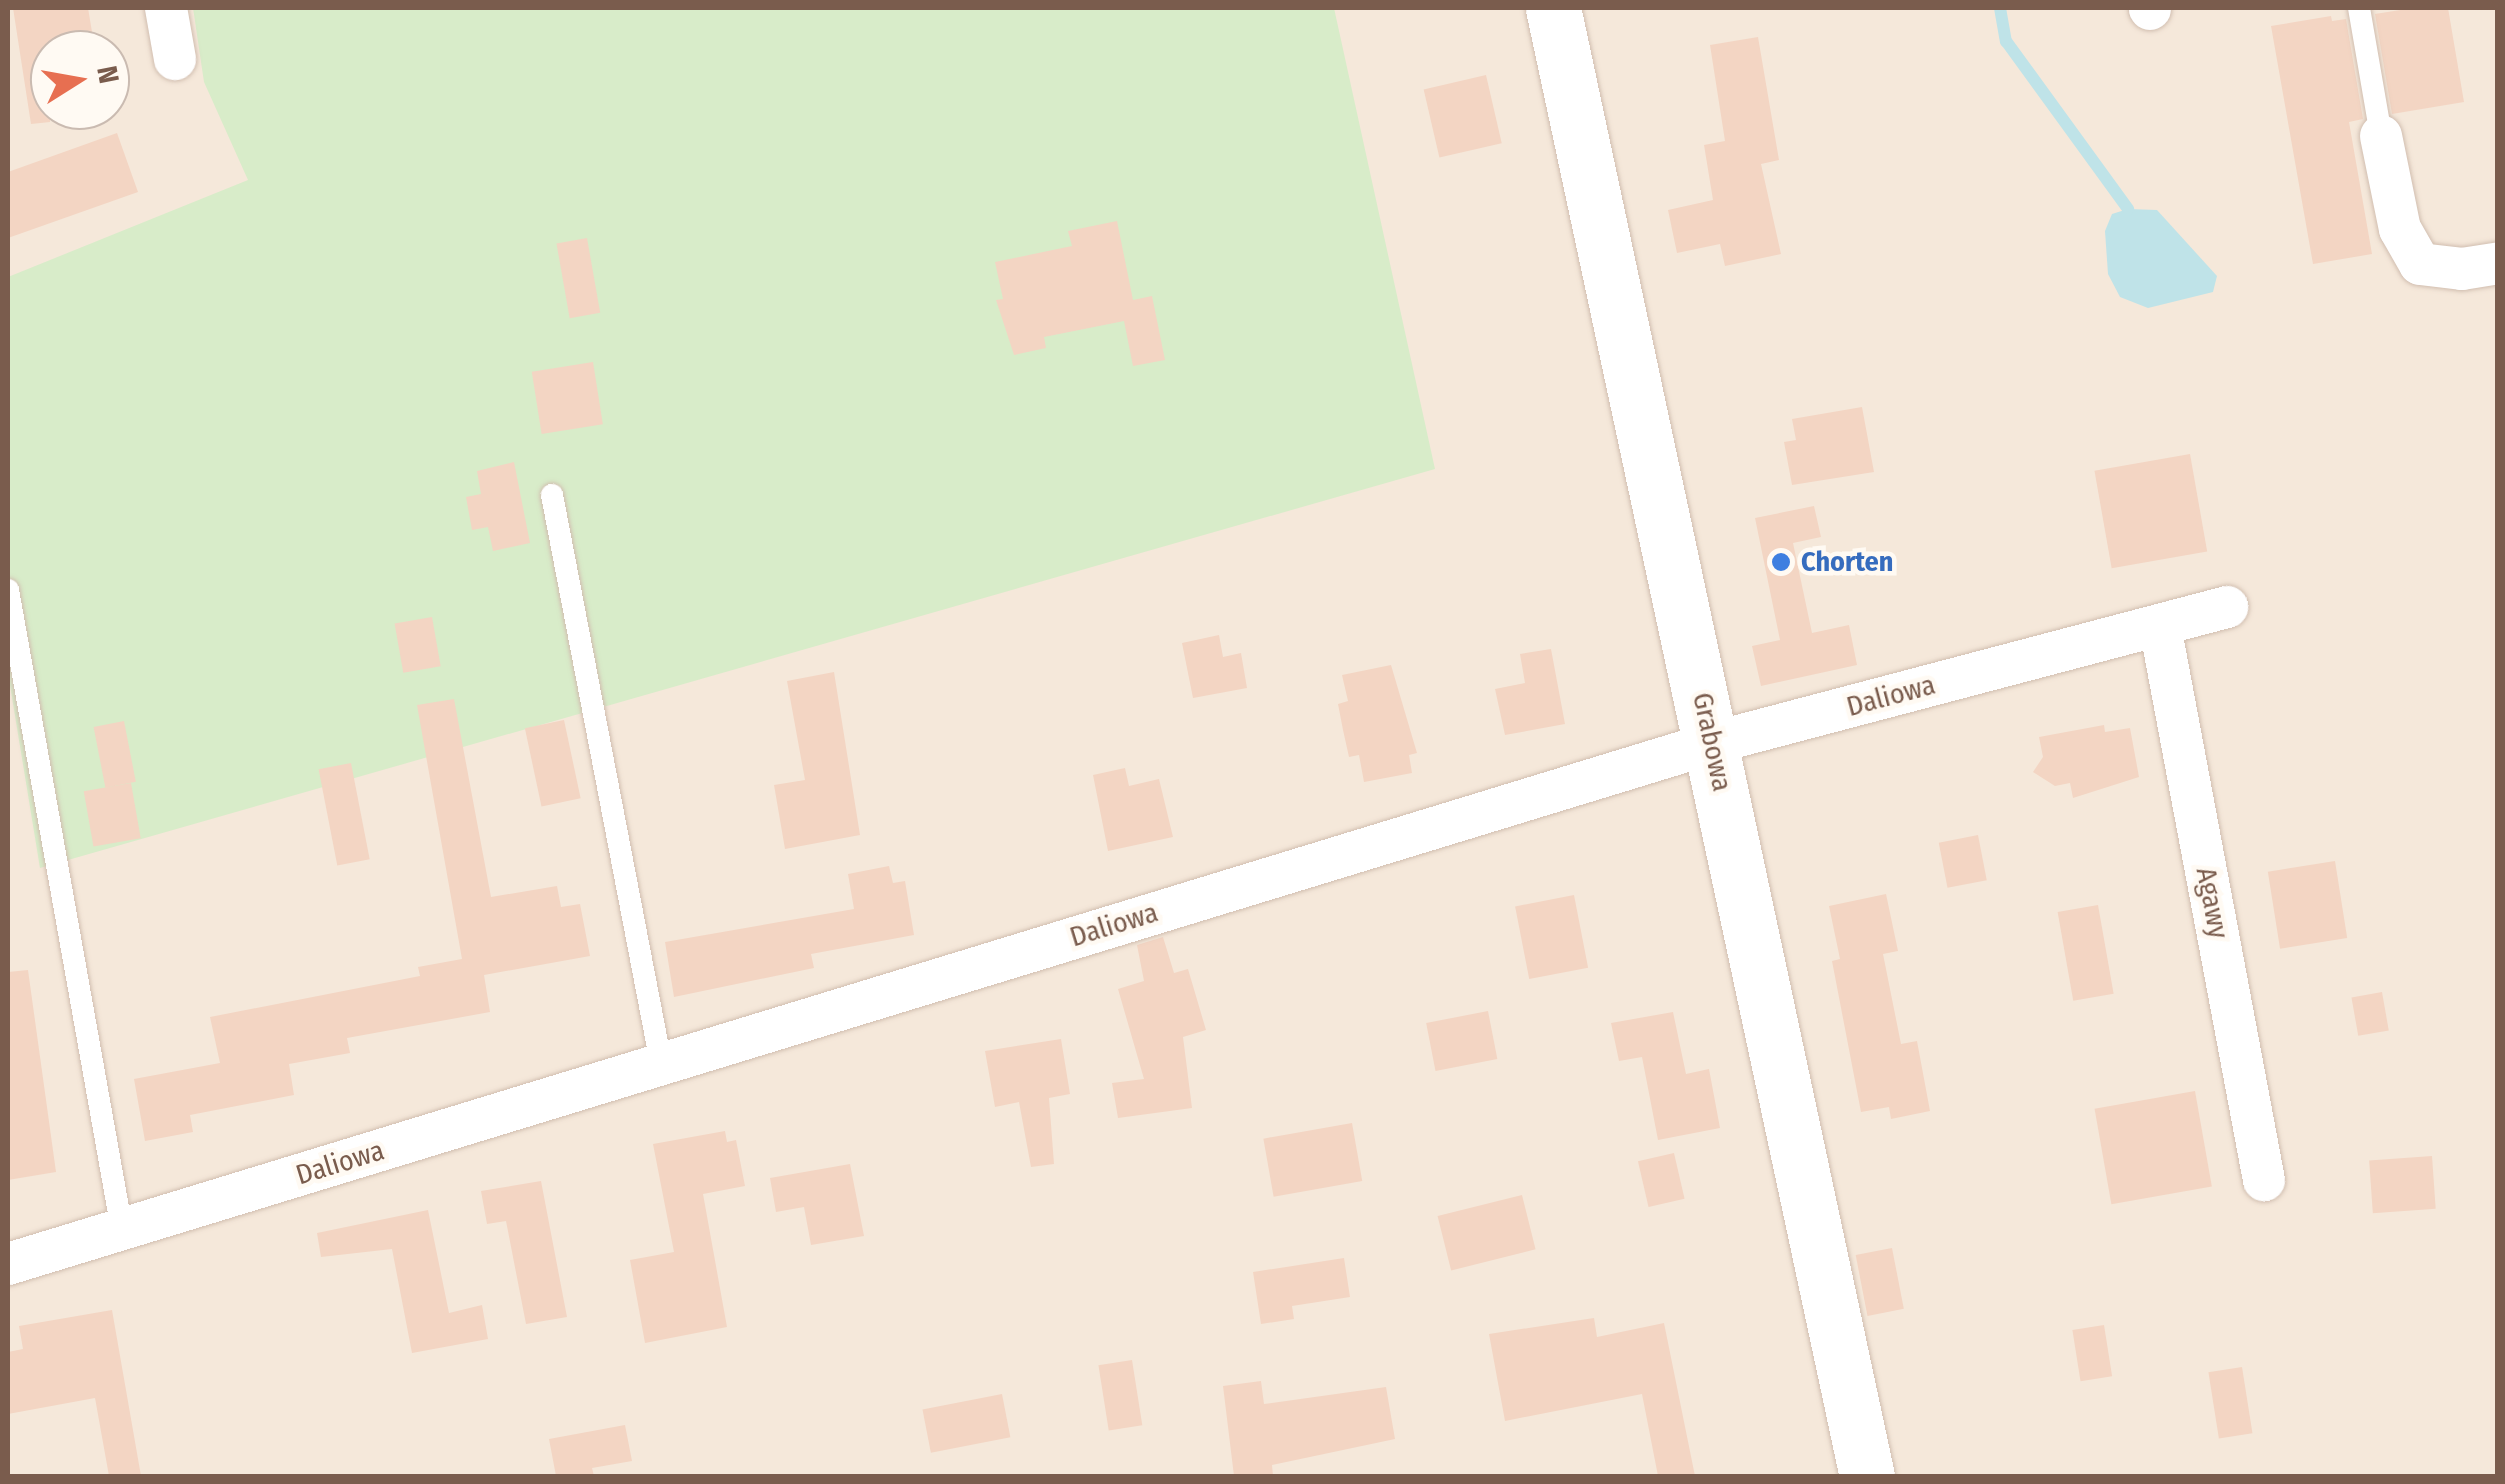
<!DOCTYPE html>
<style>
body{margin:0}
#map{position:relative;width:2505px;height:1484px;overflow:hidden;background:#fdf6ec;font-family:"Fira Sans Condensed",sans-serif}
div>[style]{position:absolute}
.residential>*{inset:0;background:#f5e8da}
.green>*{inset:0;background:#d8ecc9}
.water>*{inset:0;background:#bfe3e8}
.stream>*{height:12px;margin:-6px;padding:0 6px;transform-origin:6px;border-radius:6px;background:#bfe3e8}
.building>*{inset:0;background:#f3d5c3;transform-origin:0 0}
.roads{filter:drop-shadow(0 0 2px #d1beb0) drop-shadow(0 0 2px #d1beb0)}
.lane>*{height:22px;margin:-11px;padding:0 11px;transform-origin:11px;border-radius:11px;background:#fff}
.street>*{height:42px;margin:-21px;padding:0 21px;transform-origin:21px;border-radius:21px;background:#fff}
.secondary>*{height:55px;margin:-27.5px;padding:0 27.5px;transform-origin:27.5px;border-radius:27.5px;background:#fff}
.dots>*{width:28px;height:28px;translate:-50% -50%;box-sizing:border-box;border:5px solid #fffaf3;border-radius:50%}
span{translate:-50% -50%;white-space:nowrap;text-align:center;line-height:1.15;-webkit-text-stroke:9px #fffaf3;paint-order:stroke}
.shop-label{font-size:28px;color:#366cbe;font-weight:700}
.left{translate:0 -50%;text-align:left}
.street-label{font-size:28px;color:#7a5c4d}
.frame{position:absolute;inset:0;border:10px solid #7a5c4d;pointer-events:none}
.north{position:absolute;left:30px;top:30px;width:100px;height:100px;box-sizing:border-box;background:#fffaf3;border:2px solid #cabbb1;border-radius:50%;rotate:79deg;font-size:28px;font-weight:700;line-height:40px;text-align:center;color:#7a5c4d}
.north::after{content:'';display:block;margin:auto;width:35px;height:45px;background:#e76f51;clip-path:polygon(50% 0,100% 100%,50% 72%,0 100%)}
</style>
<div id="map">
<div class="residential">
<i style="clip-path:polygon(evenodd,8px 8px,2497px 8px,2497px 1476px,8px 1476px,8px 8px,50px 50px,110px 50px,110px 110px,50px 110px,50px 50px)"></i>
</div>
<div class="green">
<i style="clip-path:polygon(193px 8px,1334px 8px,1435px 469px,40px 868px,8px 673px,8px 277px,248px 180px,204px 82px)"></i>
</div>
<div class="water">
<i style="clip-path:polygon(2128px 209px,2157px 210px,2217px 276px,2213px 292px,2148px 308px,2120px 297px,2108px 274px,2105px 231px,2112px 214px)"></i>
</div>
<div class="stream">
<i style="left:2000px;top:8px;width:34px;rotate:80deg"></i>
<i style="left:2006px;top:41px;width:208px;rotate:54deg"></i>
</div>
<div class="building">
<i style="clip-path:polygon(13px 8px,88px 8px,95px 50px,50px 50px,50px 122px,31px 124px)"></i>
<i style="clip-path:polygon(2413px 8px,2448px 8px,2464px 102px,2392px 114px,2375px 14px)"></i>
<i style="clip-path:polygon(2331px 16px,2332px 21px,2346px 19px,2363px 119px,2349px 122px,2372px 254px,2313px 264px,2271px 26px)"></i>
<i style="clip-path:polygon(1758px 37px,1779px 160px,1761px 164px,1781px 254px,1725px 266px,1720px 244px,1677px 253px,1668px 210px,1713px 200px,1704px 145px,1725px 141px,1710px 45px)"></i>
<i style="left:1486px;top:75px;width:70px;height:64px;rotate:77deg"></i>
<i style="clip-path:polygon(117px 133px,138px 192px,8px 238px,8px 172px)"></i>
<i style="clip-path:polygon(1117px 221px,1133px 300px,1152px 296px,1165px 360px,1133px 366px,1124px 321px,1044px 337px,1046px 348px,1014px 355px,996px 300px,1003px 299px,995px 262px,1072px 246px,1068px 231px)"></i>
<i style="left:587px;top:238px;width:76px;height:31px;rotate:80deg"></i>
<i style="left:593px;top:362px;width:63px;height:62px;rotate:81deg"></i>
<i style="clip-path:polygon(1862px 407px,1874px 472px,1792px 485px,1784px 442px,1796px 440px,1792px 419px)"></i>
<i style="left:2190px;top:454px;width:99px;height:97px;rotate:80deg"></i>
<i style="clip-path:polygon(514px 462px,530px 543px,493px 551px,488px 527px,472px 530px,466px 497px,481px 494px,477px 471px)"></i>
<i style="clip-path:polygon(1814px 506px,1821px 537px,1793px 543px,1812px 633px,1849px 625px,1857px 665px,1761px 686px,1752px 646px,1780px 640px,1755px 518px)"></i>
<i style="left:432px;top:617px;width:50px;height:38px;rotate:80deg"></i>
<i style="clip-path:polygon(1219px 635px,1223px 657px,1241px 653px,1247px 688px,1193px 698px,1182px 643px)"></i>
<i style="clip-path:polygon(1551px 649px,1565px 724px,1505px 735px,1495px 689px,1525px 683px,1520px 654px)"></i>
<i style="clip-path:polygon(1391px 665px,1417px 753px,1409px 755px,1412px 773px,1364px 782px,1359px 755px,1349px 757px,1343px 730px,1338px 704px,1348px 701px,1342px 675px)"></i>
<i style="clip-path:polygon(834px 672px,860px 835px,785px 849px,774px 785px,805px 780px,787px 681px)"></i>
<i style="clip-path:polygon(454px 699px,491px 897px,557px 886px,561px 907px,580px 904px,590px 956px,484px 975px,490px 1012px,347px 1038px,350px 1053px,289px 1064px,294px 1095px,190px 1115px,193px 1132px,145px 1141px,134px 1079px,220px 1063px,210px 1017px,420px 976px,418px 967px,462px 959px,417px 705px)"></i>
<i style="left:564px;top:720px;width:80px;height:40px;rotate:78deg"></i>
<i style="left:124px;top:721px;width:62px;height:31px;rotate:79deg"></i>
<i style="clip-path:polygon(2104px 725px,2105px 732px,2130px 728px,2139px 777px,2073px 798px,2070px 783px,2055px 786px,2033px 772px,2043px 757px,2039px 737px)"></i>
<i style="left:351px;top:763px;width:98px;height:33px;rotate:79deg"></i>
<i style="clip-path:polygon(1125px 768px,1129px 786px,1159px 779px,1173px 837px,1108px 851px,1093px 775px)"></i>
<i style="left:131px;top:783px;width:56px;height:48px;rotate:80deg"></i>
<i style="left:1978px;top:835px;width:46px;height:40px;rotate:79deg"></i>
<i style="left:2335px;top:861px;width:78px;height:68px;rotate:81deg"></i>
<i style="clip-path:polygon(889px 866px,893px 883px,905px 881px,914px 935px,811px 954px,814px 968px,674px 997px,665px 942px,854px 909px,848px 874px)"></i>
<i style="clip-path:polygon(1886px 894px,1898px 951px,1883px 954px,1901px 1044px,1917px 1041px,1930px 1111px,1891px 1119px,1889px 1107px,1861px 1112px,1832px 961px,1840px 959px,1829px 906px)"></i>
<i style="left:1574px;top:895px;width:74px;height:60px;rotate:79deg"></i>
<i style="left:2098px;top:905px;width:90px;height:41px;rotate:80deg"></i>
<i style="clip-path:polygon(1163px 937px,1174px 973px,1188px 969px,1206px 1030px,1183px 1037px,1192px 1108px,1118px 1118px,1112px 1083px,1144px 1079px,1118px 989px,1144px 981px,1137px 945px)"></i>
<i style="clip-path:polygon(28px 970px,56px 1172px,8px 1180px,8px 972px)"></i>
<i style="left:2382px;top:992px;width:39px;height:31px;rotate:80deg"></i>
<i style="left:1488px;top:1011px;width:49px;height:63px;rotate:79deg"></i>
<i style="clip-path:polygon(1673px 1012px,1686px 1074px,1709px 1069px,1720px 1128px,1658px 1140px,1642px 1057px,1619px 1061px,1611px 1023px)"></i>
<i style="clip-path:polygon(1061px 1039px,1070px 1094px,1049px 1098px,1054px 1164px,1031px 1167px,1019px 1102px,995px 1107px,985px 1051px)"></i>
<i style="left:2195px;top:1091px;width:97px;height:102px;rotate:80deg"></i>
<i style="left:1352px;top:1123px;width:59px;height:90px;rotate:80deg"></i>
<i style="clip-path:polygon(725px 1131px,727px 1142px,736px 1140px,745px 1186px,703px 1194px,727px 1327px,645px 1343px,630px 1260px,674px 1252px,653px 1144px)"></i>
<i style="left:1674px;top:1153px;width:47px;height:37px;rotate:77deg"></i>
<i style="left:2432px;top:1156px;width:53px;height:63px;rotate:86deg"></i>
<i style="clip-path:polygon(850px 1164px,864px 1236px,811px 1245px,804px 1207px,776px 1212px,770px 1178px)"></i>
<i style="clip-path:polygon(541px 1181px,567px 1317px,526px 1324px,506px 1221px,487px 1224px,481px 1191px)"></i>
<i style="left:1522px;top:1195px;width:56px;height:87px;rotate:76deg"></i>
<i style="clip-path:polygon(428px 1210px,449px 1313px,482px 1305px,488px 1339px,412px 1353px,392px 1249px,321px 1257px,317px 1233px)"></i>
<i style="left:1892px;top:1248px;width:62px;height:37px;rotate:79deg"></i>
<i style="clip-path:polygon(1344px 1258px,1350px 1297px,1292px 1306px,1294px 1319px,1261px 1324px,1253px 1272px)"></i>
<i style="clip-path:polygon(112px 1310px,141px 1476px,109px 1476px,95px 1398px,8px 1414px,8px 1352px,23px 1349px,19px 1326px)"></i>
<i style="clip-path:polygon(1594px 1318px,1597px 1337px,1664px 1323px,1695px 1476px,1658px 1476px,1642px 1394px,1505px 1421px,1489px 1334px)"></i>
<i style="left:2104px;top:1325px;width:52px;height:32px;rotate:81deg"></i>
<i style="left:1132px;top:1360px;width:66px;height:34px;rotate:81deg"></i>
<i style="left:2242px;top:1367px;width:67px;height:34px;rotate:81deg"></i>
<i style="clip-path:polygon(1261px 1381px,1264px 1404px,1386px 1387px,1395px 1439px,1272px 1465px,1273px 1476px,1234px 1476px,1223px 1386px)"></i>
<i style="left:1002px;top:1394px;width:44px;height:81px;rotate:79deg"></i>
<i style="clip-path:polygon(625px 1425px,632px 1461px,592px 1468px,594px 1476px,556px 1476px,549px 1439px)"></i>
</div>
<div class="roads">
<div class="lane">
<i style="left:2359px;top:8px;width:130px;rotate:80.2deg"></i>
<i style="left:552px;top:495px;width:578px;rotate:79.14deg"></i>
<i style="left:8px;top:590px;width:650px;rotate:79.9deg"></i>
</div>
<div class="street">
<i style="left:166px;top:8px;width:52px;rotate:80deg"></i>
<i style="left:2150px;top:8px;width:1px;rotate:90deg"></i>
<i style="left:2381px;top:136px;width:95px;rotate:78.5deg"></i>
<i style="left:2400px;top:229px;width:40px;rotate:60.3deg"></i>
<i style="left:2420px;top:264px;width:42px;rotate:6.8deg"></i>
<i style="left:2462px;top:269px;width:36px;rotate:-9deg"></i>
<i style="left:2160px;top:626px;width:564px;rotate:79.37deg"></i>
<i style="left:8px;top:1264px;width:1782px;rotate:-17deg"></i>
<i style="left:1712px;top:743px;width:533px;rotate:-14.79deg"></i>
</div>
<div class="secondary">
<i style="left:1553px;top:8px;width:1501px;rotate:77.93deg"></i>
</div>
</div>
<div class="dots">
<i style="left:1781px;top:562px;background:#3f7fe0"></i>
</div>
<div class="shop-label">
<span class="left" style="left:1801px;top:562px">Chorten</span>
</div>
<div class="street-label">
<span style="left:1891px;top:696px;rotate:-15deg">Daliowa</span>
<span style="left:1712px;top:742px;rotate:78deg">Grabowa</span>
<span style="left:2212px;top:903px;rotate:79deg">Agawy</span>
<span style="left:1114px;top:925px;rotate:-17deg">Daliowa</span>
<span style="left:340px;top:1163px;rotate:-17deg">Daliowa</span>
</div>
<div class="frame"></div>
<div class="north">N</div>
</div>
